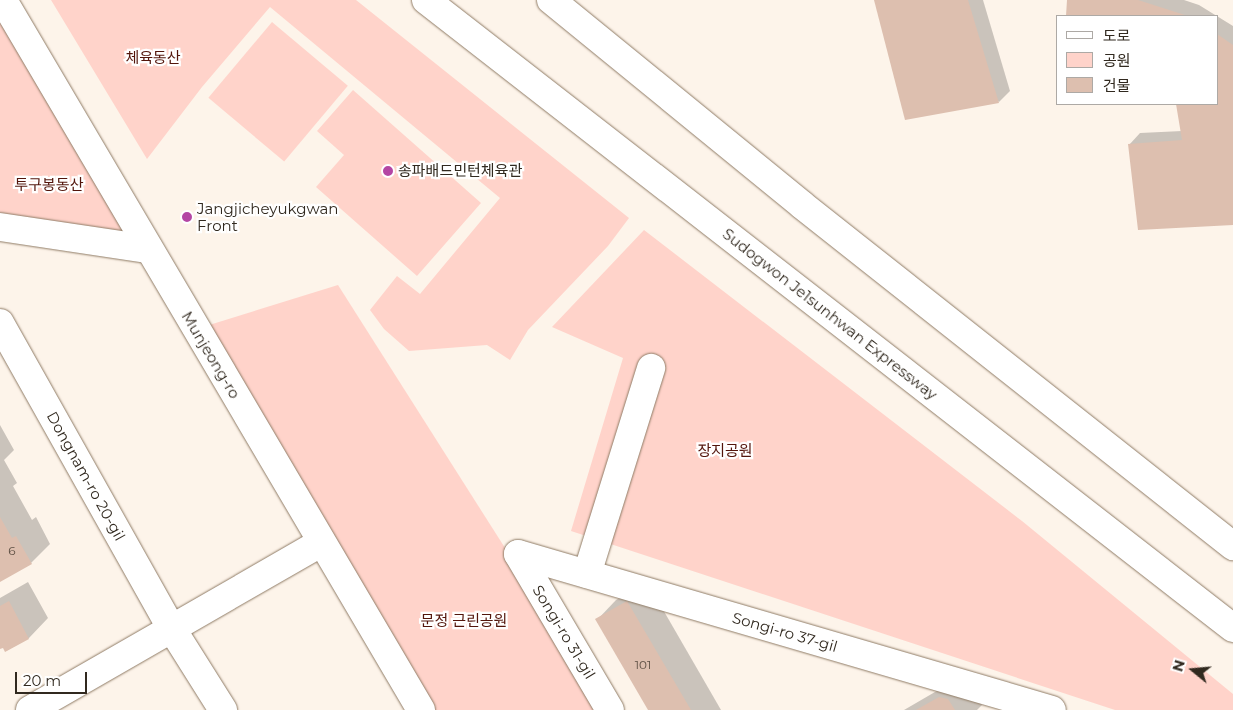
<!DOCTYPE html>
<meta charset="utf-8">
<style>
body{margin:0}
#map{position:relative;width:1233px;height:710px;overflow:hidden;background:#fdf4ea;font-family:Montserrat,"Noto Sans KR",sans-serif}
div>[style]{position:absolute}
.green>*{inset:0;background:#ffd3ca;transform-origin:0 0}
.shadow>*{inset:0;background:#0003}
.building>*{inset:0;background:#ddbfaf}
.roads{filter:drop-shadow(0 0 1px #8f7b65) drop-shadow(0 0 1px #8f7b65)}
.minor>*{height:28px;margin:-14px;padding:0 14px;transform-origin:14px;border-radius:14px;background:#fff}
.highway>*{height:28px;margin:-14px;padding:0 14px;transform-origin:14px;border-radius:14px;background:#fff}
.dots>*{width:14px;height:14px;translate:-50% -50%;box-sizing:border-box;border:2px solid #fff;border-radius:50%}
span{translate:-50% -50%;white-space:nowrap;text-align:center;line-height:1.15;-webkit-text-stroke:4.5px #fff;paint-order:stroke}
.number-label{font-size:12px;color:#5c4e43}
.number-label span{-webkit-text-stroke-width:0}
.park-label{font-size:15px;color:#53150b}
.poi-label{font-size:15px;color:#31291f}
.left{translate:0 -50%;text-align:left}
.street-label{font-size:15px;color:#31291f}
.legend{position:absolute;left:1056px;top:15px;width:162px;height:90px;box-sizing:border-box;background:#fff;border:1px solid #ada9a5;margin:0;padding:6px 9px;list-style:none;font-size:15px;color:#31291f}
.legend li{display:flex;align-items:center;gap:10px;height:25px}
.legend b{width:25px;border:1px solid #ada9a5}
.north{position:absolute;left:1168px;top:645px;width:50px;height:50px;-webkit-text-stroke:4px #fff;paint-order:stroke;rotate:287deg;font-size:14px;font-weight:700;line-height:20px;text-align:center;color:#31291f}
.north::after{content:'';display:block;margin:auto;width:18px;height:22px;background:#31291f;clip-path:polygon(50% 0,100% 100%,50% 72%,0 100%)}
.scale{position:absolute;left:15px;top:672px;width:72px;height:22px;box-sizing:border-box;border:2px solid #31291f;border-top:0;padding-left:6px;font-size:15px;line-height:18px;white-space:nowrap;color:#31291f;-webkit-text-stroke:4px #fff;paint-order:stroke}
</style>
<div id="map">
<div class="green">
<i style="clip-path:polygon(51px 0,356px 0,629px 218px,608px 246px,528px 330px,510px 360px,487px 345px,409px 351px,384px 329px,370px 310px,397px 276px,420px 294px,500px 198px,270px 7px,202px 87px,147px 159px)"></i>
<i style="clip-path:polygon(0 11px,148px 249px,0 227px)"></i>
<i style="left:272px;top:22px;width:99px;height:99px;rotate:40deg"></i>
<i style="clip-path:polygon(353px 90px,481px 203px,417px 276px,316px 187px,344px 155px,317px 131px)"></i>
<i style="clip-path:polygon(644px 230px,1022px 521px,1233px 694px,1233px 710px,1115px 710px,571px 531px,623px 358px,552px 327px)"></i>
<i style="clip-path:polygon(338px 285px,512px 559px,601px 710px,432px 710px,206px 326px)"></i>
</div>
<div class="shadow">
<i style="clip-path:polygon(875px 0,983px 0,1010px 91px,999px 102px)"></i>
<i style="clip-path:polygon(1069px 0,1184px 0,1199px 5px,1233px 26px,1233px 224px,1129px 145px,1140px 133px,1182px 131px,1177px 104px,1217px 104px,1217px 16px,1067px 16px)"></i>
<i style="clip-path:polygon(0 425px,14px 450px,4px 460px,17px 483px,13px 486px,32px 520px,36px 517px,50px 544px,31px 563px,0 580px)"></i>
<i style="clip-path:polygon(28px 582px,48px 618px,29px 638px,6px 651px,3px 646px,0 648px,0 598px)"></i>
<i style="clip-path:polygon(647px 582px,721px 710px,649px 710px,597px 620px,616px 600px)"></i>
<i style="clip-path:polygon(959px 678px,968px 680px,982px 705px,977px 710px,904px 710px)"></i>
</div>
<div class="building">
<i style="clip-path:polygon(874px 0,968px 0,999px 103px,905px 120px)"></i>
<i style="clip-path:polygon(1067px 0,1138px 0,1188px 16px,1066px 16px)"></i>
<i style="clip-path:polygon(1217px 34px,1233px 45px,1233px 225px,1138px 230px,1128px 144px,1182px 140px,1176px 104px,1217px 104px)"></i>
<i style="clip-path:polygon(0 517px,12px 538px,16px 536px,32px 564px,0 582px)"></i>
<i style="clip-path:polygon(9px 601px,29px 639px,5px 652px,3px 648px,0 649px,0 606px)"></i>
<i style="clip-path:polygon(627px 601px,691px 710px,648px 710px,595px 619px)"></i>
<i style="clip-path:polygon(939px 697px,948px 699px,955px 710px,916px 710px)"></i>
</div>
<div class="roads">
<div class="minor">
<i style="left:3px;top:0;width:824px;rotate:59.51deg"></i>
<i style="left:0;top:227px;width:150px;rotate:8.5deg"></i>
<i style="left:0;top:323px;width:351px;rotate:60.7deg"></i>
<i style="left:172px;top:629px;width:96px;rotate:57.8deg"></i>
<i style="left:518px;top:554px;width:556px;rotate:16.28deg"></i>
<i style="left:518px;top:554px;width:181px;rotate:59.5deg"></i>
<i style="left:587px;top:574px;width:216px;rotate:-72.7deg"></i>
<i style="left:30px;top:710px;width:336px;rotate:-29.9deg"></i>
</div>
<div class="highway">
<i style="left:426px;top:0;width:1023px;rotate:37.89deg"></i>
<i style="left:551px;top:0;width:324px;rotate:39.2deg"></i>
<i style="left:802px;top:205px;width:550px;rotate:38.35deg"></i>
</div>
</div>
<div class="dots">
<i style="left:388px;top:171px;background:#b446a4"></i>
<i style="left:187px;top:217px;background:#b446a4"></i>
</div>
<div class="number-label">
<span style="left:12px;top:551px">6</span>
<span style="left:643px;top:665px">101</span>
</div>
<div class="park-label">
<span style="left:153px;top:58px">체육동산</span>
<span style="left:49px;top:185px">투구봉동산</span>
<span style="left:725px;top:451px">장지공원</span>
<span style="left:464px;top:621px">문정 근린공원</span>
</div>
<div class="poi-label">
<span class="left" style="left:398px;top:171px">송파배드민턴체육관</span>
<span class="left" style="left:197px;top:217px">Jangjicheyukgwan<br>Front</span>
</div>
<div class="street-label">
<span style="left:830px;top:314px;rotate:38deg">Sudogwon Je1sunhwan Expressway</span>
<span style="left:211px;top:355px;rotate:59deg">Munjeong-ro</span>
<span style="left:86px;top:476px;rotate:61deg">Dongnam-ro 20-gil</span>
<span style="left:564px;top:632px;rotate:59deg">Songi-ro 31-gil</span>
<span style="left:785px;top:632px;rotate:16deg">Songi-ro 37-gil</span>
</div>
<ul class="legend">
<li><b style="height:6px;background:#fff"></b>도로</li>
<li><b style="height:14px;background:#ffd3ca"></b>공원</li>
<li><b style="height:14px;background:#ddbfaf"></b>건물</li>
</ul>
<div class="north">N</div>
<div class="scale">20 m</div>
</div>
